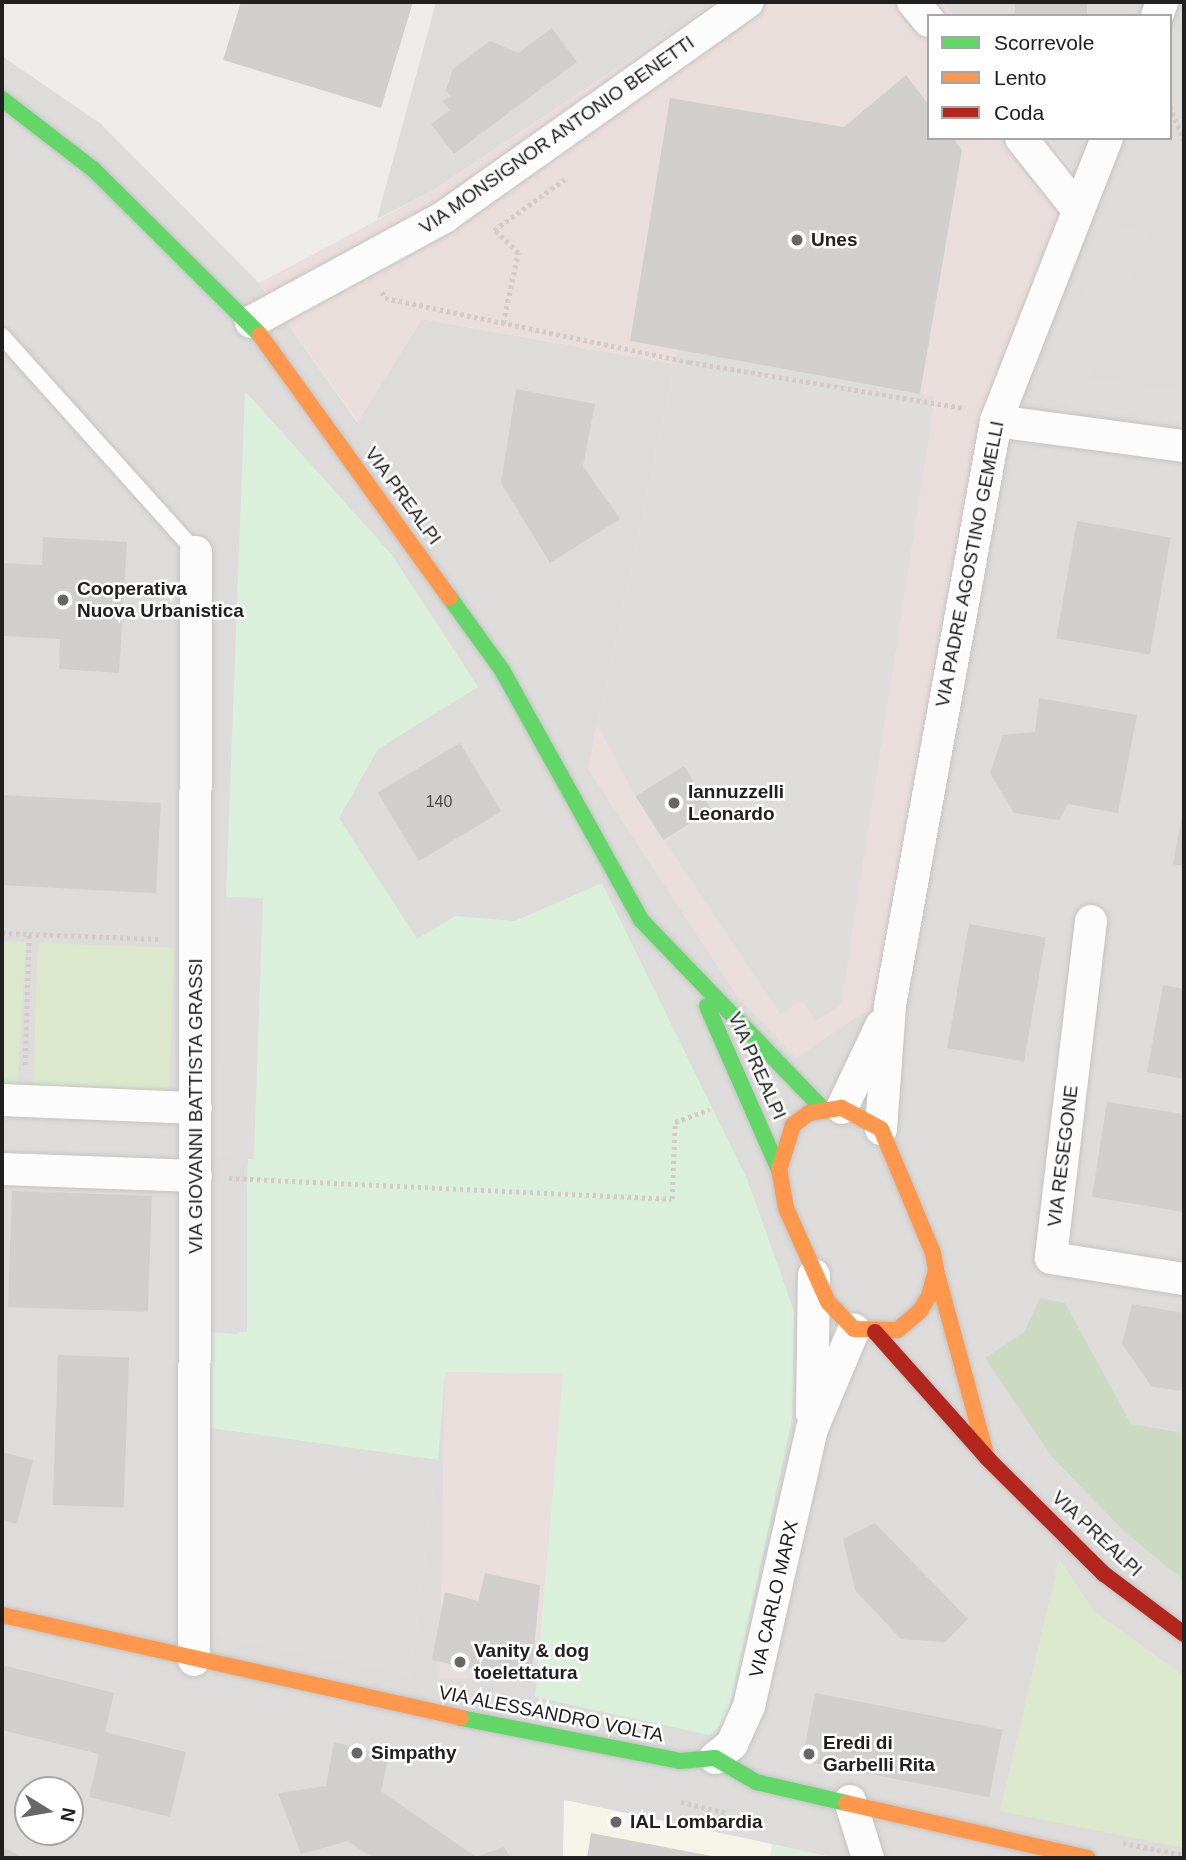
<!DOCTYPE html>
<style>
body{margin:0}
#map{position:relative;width:1186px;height:1860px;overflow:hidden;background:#eeecea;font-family:Arial,sans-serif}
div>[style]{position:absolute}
.residential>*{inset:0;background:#dddcdb}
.commercial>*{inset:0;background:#eadedd;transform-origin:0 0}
.education>*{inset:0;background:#f6f4e7}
.grass>*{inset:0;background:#dce8cc;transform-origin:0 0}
.forest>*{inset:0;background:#ccdac2}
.park>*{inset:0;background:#dbf0da}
.parking>*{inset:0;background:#dedddc;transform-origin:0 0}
.building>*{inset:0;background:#d1cfcd;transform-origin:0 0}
.path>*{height:4.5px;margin-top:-2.25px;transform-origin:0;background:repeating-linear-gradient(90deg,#d6cac9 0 3.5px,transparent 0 7px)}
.roads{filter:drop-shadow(0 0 2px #c4c3c2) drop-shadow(0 0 2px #c4c3c2)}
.lane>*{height:16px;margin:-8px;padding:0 8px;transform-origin:8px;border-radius:8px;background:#fcfcfc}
.street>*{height:32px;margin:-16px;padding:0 16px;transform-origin:16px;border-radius:16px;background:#fcfcfc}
.fast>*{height:16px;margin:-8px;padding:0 8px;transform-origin:8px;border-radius:8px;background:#63d668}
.slow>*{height:16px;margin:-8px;padding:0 8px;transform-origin:8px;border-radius:8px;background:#ff974d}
.jam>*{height:16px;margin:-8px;padding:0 8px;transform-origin:8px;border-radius:8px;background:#b3261e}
.dots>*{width:19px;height:19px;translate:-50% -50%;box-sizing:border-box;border:4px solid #fff;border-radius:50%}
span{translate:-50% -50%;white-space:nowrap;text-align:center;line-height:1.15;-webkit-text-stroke:5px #fff;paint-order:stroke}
.number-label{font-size:16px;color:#4c4c4b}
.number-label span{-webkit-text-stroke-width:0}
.street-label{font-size:19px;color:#202020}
.poi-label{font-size:19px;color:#202020;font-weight:700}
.left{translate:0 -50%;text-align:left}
.frame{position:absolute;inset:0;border:4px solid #202020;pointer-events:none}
.legend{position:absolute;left:927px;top:14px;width:245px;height:126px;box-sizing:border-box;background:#fff;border:2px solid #a6a6a6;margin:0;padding:9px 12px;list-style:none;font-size:21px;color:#202020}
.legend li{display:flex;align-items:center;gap:14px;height:35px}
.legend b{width:35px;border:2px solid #a6a6a6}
.north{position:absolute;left:14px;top:1776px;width:70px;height:70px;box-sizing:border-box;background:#fff;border:2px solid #a6a6a6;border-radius:50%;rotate:101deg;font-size:19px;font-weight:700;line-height:28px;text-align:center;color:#202020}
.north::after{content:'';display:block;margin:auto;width:24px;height:32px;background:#686767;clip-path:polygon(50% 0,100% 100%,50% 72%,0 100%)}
</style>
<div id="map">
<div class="residential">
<i style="clip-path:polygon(436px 2px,716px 2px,432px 191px,377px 219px)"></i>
<i style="clip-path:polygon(evenodd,943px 2px,1184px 2px,1184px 1858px,836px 1858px,565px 1800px,563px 1858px,2px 1858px,2px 56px,101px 124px,259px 283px,357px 422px,422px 319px,675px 364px,588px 769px,987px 404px,1074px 173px,1048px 138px,1170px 138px,1170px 16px,954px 16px,943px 2px,28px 1790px,70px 1790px,70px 1832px,28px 1832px,28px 1790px)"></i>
</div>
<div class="commercial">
<i style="clip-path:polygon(716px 2px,943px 2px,954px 16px,929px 16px,929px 138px,1048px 138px,1074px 173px,987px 404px,880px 1001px,796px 1058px,737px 996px,588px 769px,675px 364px,422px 319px,358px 422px,259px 283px,432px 191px)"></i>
<i style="left:445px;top:1372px;width:119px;height:306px;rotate:1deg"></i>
</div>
<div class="education">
<i style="clip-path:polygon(564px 1800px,772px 1844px,770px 1858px,563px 1858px)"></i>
</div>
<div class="grass">
<i style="clip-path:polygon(2px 941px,26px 942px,17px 1093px,2px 1092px)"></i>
<i style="left:38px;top:943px;width:136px;height:149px;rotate:2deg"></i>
<i style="clip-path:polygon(1059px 1559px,1095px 1612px,1184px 1676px,1184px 1848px,1000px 1811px)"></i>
</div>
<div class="forest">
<i style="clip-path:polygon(1040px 1298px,1065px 1303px,1131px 1424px,1184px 1433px,1184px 1581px,1126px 1533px,1052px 1457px,985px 1358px,1024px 1332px)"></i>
</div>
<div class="park">
<i style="clip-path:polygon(245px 391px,392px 555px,478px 687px,378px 749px,339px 818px,417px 939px,455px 916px,515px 921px,602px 883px,747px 1179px,794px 1311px,792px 1419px,727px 1719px,710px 1735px,535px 1697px,563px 1374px,445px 1372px,438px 1460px,203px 1427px,206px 1332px,238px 1334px,263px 898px,226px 897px)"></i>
<i style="clip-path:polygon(772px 1844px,836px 1858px,770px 1858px)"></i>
</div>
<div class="parking">
<i style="clip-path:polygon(1115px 222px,1147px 235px,1087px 377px,1184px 392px,1184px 420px,1071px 407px,1053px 377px)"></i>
<i style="clip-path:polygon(678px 350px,935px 397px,841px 1005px,816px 1021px,802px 1001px,780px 1014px,665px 842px,711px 810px,684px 766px,636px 797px,597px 725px)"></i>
<i style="left:226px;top:897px;width:37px;height:261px;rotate:2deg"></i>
<i style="left:214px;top:1185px;width:33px;height:147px"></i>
<i style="clip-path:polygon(203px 1427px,438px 1460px,411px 1676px,201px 1634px)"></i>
</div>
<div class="building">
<i style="clip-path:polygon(241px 2px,413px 2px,381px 108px,223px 60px)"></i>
<i style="left:1015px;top:2px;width:72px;height:14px"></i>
<i style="clip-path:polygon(552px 28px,577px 62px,454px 154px,431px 124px,450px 110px,442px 101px,450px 96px,446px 90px,453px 69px,490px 41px,518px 53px)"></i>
<i style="clip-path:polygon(906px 75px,929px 105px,929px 138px,953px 138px,962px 150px,920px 394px,630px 341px,670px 98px,844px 127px)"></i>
<i style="clip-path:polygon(516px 389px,595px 404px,583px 466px,620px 519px,550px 563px,501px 483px)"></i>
<i style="left:1077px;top:521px;width:95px;height:119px;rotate:10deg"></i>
<i style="clip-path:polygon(43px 537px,127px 542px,119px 673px,59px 669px,60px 639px,2px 636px,2px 563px,42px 565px)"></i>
<i style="clip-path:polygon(1039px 698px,1137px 715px,1118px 813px,1068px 804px,1059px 820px,1014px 813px,990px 773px,1003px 735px,1035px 732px)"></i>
<i style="left:460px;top:743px;width:80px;height:96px;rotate:59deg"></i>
<i style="left:684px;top:766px;width:52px;height:57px;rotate:58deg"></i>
<i style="left:3px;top:795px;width:158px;height:90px;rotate:3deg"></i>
<i style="clip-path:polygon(1183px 810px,1184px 811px,1184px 866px,1173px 864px)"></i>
<i style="left:969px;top:924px;width:78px;height:126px;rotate:10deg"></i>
<i style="clip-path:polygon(1163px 985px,1184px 989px,1184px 1079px,1147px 1072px)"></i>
<i style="clip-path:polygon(1107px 1102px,1184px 1114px,1184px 1212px,1092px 1197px)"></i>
<i style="left:12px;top:1191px;width:140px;height:116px;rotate:2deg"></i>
<i style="clip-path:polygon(1132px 1304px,1184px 1313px,1184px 1391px,1152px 1387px,1122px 1344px)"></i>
<i style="left:58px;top:1355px;width:71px;height:150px;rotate:2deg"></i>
<i style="clip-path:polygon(2px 1452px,33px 1460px,17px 1524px,2px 1520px)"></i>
<i style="clip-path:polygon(875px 1523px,968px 1619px,945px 1642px,901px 1639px,855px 1590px,843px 1539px)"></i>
<i style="clip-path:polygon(485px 1573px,540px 1585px,531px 1683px,432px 1660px,445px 1592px,478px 1601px)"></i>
<i style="clip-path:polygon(2px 1665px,114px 1693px,105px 1732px,186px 1752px,170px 1817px,89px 1797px,99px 1754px,2px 1730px)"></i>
<i style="left:815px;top:1693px;width:191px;height:69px;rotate:11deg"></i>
<i style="clip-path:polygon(334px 1742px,389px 1756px,381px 1791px,476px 1857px,504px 1847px,511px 1858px,373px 1858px,348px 1841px,301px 1854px,278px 1793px,326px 1786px)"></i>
<i style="clip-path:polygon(591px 1833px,717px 1857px,717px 1858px,587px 1858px)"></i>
<i style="clip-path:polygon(2px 1846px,23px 1858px,2px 1858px)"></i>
</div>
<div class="path">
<i style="left:1170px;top:106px;width:37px;rotate:68deg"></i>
<i style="left:382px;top:292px;width:7px;rotate:63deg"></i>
<i style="left:385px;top:298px;width:311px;rotate:11.9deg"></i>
<i style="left:689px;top:362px;width:280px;rotate:9.5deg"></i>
<i style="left:503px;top:323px;width:72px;rotate:-77.9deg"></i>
<i style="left:518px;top:253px;width:33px;rotate:-136deg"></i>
<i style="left:494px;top:230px;width:87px;rotate:-35.7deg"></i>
<i style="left:2px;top:933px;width:27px;rotate:2deg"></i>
<i style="left:25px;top:1065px;width:131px;rotate:-88.3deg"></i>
<i style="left:29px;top:934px;width:130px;rotate:2.2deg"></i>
<i style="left:229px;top:1178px;width:443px;rotate:2.7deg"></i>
<i style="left:672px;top:1199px;width:77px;rotate:-87.8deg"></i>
<i style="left:675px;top:1122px;width:37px;rotate:-20deg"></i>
<i style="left:681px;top:1802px;width:47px;rotate:13.4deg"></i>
<i style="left:1123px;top:1843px;width:62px;rotate:11.1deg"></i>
</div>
<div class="roads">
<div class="lane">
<i style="left:2px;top:336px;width:290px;rotate:48.1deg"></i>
</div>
<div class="street">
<i style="left:913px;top:2px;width:25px;rotate:50deg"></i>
<i style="left:1157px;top:16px;width:15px;rotate:-70deg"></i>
<i style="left:1021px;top:138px;width:92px;rotate:51.6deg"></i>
<i style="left:251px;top:322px;width:220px;rotate:-28.5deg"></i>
<i style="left:444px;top:217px;width:372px;rotate:-35.3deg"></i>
<i style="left:996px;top:421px;width:190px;rotate:7.6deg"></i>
<i style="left:1091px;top:921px;width:339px;rotate:96.8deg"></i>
<i style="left:1051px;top:1258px;width:135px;rotate:9deg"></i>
<i style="left:2px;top:1100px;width:194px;rotate:2.4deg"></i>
<i style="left:842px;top:1108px;width:91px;rotate:-64.6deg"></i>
<i style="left:881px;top:1129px;width:124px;rotate:-85.8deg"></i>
<i style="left:890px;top:1005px;width:594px;rotate:-79.71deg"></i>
<i style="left:996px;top:421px;width:304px;rotate:-68.6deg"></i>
<i style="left:2px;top:1169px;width:194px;rotate:2.1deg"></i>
<i style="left:812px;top:1414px;width:139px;rotate:-89.2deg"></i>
<i style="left:194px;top:1660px;width:1108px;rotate:-89.9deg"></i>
<i style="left:715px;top:1758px;width:22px;rotate:-39deg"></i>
<i style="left:732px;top:1744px;width:42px;rotate:-65.9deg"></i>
<i style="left:749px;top:1706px;width:284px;rotate:-77.2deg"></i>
<i style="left:812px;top:1429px;width:108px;rotate:-67.2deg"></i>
<i style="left:850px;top:1801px;width:60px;rotate:72.5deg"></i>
</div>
<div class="fast">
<i style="left:2px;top:99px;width:115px;rotate:37.6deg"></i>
<i style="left:93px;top:169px;width:235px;rotate:44.8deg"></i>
<i style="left:450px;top:598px;width:89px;rotate:54.2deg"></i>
<i style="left:502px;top:670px;width:286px;rotate:60.9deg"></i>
<i style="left:641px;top:920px;width:264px;rotate:46.1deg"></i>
<i style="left:707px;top:1006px;width:179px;rotate:66.3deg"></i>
<i style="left:461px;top:1718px;width:223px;rotate:11.1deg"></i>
<i style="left:680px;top:1761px;width:35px;rotate:-5deg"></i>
<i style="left:715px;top:1758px;width:48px;rotate:30.3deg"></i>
<i style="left:756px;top:1782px;width:92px;rotate:13.1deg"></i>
</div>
<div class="slow">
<i style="left:260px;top:335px;width:324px;rotate:54.2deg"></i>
<i style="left:842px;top:1108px;width:44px;rotate:28.3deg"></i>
<i style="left:881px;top:1129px;width:134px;rotate:67.2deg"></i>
<i style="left:933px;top:1253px;width:17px;rotate:80deg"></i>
<i style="left:936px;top:1270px;width:27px;rotate:105deg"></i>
<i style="left:929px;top:1296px;width:17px;rotate:121deg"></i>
<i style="left:920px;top:1311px;width:30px;rotate:140deg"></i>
<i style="left:897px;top:1330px;width:43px;rotate:-178.7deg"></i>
<i style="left:854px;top:1329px;width:37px;rotate:-134deg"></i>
<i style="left:828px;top:1302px;width:103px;rotate:-114.1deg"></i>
<i style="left:786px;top:1208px;width:39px;rotate:-100deg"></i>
<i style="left:779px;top:1170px;width:47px;rotate:-72.7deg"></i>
<i style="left:793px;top:1125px;width:20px;rotate:-37deg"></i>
<i style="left:809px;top:1113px;width:33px;rotate:-9deg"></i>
<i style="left:936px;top:1270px;width:187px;rotate:74.8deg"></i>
<i style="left:2px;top:1615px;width:470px;rotate:12.6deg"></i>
<i style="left:846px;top:1803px;width:248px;rotate:12.8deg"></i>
</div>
<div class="jam">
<i style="left:875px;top:1332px;width:170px;rotate:48.3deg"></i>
<i style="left:988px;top:1459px;width:163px;rotate:44.8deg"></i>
<i style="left:1104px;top:1574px;width:100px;rotate:36.9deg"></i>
</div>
</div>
<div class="dots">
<i style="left:797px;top:240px;background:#686767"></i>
<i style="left:63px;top:600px;background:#686767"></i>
<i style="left:674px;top:803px;background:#686767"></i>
<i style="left:460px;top:1662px;background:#686767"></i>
<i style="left:357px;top:1753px;background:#686767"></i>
<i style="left:809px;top:1754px;background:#686767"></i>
<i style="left:616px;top:1822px;background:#686767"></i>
</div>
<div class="number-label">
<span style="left:439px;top:802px">140</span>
</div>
<div class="street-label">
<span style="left:557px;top:135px;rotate:-35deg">VIA MONSIGNOR ANTONIO BENETTI</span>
<span style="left:403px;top:496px;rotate:54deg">VIA PREALPI</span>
<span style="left:970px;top:564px;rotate:-79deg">VIA PADRE AGOSTINO GEMELLI</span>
<span style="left:757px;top:1066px;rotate:66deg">VIA PREALPI</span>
<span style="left:196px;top:1106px;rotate:-90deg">VIA GIOVANNI BATTISTA GRASSI</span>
<span style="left:1063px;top:1156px;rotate:-83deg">VIA RESEGONE</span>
<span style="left:1097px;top:1534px;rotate:43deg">VIA PREALPI</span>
<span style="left:774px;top:1599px;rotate:-77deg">VIA CARLO MARX</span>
<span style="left:551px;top:1714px;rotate:11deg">VIA ALESSANDRO VOLTA</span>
</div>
<div class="poi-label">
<span class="left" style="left:811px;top:240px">Unes</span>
<span class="left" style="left:77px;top:600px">Cooperativa<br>Nuova Urbanistica</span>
<span class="left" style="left:688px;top:803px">Iannuzzelli<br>Leonardo</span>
<span class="left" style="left:474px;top:1662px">Vanity &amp; dog<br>toelettatura</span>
<span class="left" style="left:823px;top:1754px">Eredi di<br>Garbelli Rita</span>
<span class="left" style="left:371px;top:1753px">Simpathy</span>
<span class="left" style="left:630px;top:1822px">IAL Lombardia</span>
</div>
<div class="frame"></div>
<ul class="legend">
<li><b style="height:9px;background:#63d668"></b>Scorrevole</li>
<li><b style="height:9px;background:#ff974d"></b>Lento</li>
<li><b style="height:9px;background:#b3261e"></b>Coda</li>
</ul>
<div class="north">N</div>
</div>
